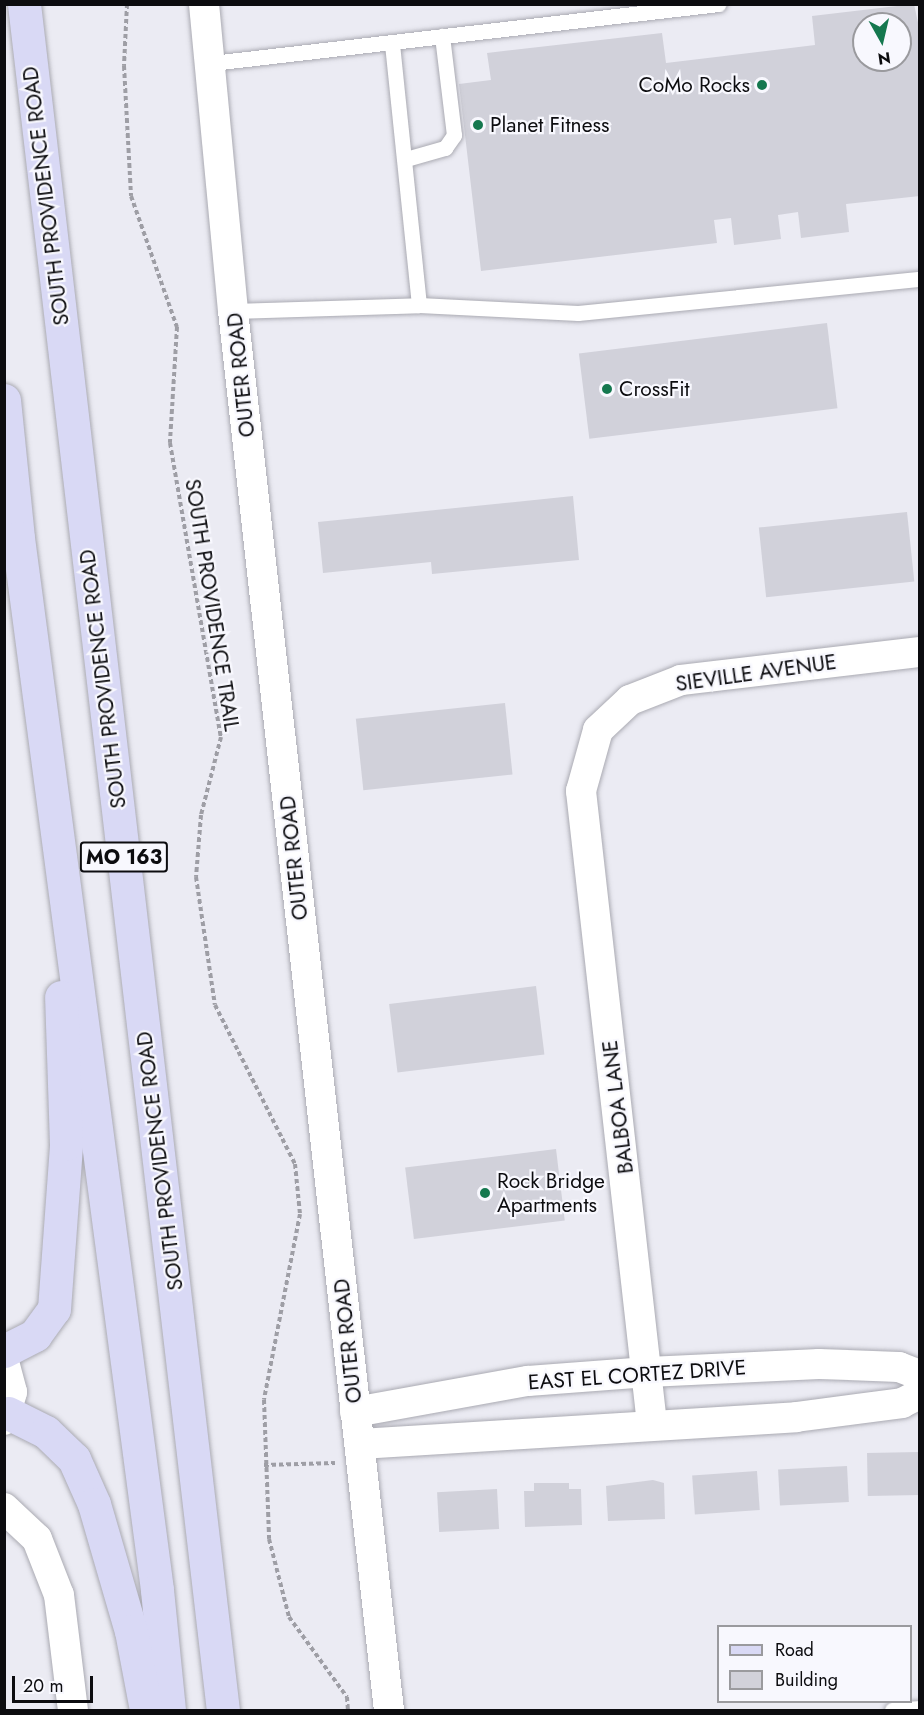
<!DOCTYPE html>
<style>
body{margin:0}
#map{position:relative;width:924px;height:1715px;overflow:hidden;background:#ebebf3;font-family:Jost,sans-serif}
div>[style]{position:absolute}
.building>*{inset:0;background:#d1d1da;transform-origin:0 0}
.path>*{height:4px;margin-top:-2px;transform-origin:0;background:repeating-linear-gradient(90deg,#9e9ea5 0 4.5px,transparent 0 7.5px)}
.roads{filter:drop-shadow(0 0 2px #aaaab2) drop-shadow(0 0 2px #aaaab2)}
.service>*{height:15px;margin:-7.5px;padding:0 7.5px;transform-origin:7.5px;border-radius:7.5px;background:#fff}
.minor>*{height:30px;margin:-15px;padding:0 15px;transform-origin:15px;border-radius:15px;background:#fff}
.primary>*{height:33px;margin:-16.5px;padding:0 16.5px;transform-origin:16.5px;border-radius:16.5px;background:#d9d9f5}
.dots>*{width:16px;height:16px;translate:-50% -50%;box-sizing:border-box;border:3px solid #f8f8fe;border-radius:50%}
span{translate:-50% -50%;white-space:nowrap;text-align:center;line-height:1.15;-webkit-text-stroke:4.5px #f8f8fe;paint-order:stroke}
.shield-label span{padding:2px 4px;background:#f8f8fe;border:2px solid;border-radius:4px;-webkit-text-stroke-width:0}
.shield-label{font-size:20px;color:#0c0c0f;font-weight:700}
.poi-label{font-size:21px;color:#0c0c0f}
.right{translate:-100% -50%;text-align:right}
.left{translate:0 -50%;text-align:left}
.street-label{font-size:21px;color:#0c0c0f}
.frame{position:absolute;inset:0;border:6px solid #0c0c0f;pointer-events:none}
.legend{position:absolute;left:717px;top:1625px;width:195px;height:78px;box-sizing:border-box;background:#f8f8fe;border:2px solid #9a9a9e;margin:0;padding:8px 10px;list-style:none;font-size:18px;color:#0c0c0f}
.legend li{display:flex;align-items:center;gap:12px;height:30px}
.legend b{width:30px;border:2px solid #9a9a9e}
.north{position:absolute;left:852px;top:12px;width:60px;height:60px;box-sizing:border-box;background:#f8f8fe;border:2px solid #9a9a9e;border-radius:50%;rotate:172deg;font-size:16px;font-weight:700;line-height:24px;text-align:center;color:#0c0c0f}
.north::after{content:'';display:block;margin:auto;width:21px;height:27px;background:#15784f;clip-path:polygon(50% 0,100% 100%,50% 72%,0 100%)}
.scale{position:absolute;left:12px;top:1676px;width:81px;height:27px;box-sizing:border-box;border:3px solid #0c0c0f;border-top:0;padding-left:8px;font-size:18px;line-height:21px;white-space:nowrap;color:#0c0c0f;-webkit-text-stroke:4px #f8f8fe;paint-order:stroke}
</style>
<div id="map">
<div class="building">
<i style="clip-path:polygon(evenodd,914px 4px,920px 32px,920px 196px,846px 204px,849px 232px,801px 238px,798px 212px,778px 215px,781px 239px,734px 245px,731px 218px,714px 220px,717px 243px,481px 271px,459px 84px,491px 80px,487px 53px,662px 33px,666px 63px,815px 45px,812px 16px,914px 4px,864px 24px,900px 24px,900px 60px,864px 60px,864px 24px)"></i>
<i style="left:827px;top:323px;width:86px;height:250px;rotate:83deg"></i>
<i style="clip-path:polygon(573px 496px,579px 560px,432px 574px,431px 562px,323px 573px,318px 522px)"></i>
<i style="left:907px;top:512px;width:70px;height:149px;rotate:84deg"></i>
<i style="left:505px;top:703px;width:72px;height:150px;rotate:84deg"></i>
<i style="left:536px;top:986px;width:69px;height:148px;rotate:83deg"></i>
<i style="left:556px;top:1149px;width:72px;height:152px;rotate:83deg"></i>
<i style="left:919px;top:1452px;width:43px;height:52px;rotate:89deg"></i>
<i style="left:847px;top:1466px;width:36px;height:69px;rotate:87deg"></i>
<i style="left:757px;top:1471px;width:39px;height:65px;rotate:86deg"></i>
<i style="clip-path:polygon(653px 1480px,664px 1483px,665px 1519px,608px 1521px,606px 1486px)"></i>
<i style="clip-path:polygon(534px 1483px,569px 1483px,569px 1489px,581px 1489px,582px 1525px,525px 1527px,524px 1491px,534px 1491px)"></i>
<i style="left:497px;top:1489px;width:40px;height:60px;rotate:87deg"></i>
</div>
<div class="path">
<i style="left:127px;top:4px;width:62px;rotate:92.8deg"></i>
<i style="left:124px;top:66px;width:130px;rotate:86.9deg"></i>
<i style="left:131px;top:196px;width:139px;rotate:70.7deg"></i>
<i style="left:177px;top:327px;width:116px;rotate:93.5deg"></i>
<i style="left:170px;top:443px;width:298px;rotate:80.2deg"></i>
<i style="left:221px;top:737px;width:81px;rotate:104.4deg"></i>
<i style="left:201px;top:815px;width:62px;rotate:94.6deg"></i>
<i style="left:196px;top:877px;width:129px;rotate:81.6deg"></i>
<i style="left:215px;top:1005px;width:178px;rotate:63.3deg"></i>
<i style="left:295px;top:1164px;width:50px;rotate:84.3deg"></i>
<i style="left:300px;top:1214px;width:189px;rotate:101deg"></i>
<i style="left:264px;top:1400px;width:139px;rotate:87.9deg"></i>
<i style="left:269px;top:1539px;width:81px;rotate:75.6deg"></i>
<i style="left:289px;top:1617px;width:99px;rotate:54.1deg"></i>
<i style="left:347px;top:1697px;width:13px;rotate:86deg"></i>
<i style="left:264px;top:1465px;width:71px;rotate:-1.6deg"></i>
</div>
<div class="roads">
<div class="service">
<i style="left:212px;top:63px;width:510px;rotate:-6.64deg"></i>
<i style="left:406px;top:159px;width:41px;rotate:-15.8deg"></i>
<i style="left:445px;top:148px;width:16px;rotate:-55deg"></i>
<i style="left:454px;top:135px;width:100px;rotate:-96.9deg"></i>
<i style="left:419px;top:305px;width:159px;rotate:2.9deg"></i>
<i style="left:578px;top:313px;width:344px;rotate:-5.7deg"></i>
<i style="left:233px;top:311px;width:186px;rotate:-1.8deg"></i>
<i style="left:419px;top:305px;width:263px;rotate:-95.9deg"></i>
<i style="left:892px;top:1710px;width:28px;rotate:-4deg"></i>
</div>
<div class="minor">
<i style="left:204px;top:4px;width:308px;rotate:84.6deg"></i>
<i style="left:233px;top:311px;width:1408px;rotate:83.64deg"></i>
<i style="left:4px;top:1362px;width:31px;rotate:75deg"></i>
<i style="left:12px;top:1392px;width:29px;rotate:106deg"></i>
<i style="left:355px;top:1412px;width:176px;rotate:-10.2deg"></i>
<i style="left:528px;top:1381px;width:120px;rotate:-4.3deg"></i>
<i style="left:648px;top:1372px;width:171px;rotate:-2.7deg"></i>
<i style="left:819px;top:1364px;width:80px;rotate:2.1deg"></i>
<i style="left:899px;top:1367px;width:22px;rotate:21deg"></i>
<i style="left:652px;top:1424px;width:637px;rotate:-96.4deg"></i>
<i style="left:581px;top:791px;width:63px;rotate:-74.4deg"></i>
<i style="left:598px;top:730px;width:44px;rotate:-43.2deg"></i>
<i style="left:630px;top:700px;width:55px;rotate:-21.4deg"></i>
<i style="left:681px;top:680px;width:241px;rotate:-6.7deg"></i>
<i style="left:360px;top:1444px;width:437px;rotate:-3.5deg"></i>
<i style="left:796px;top:1417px;width:107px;rotate:-7.5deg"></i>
<i style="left:902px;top:1403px;width:20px;rotate:-27deg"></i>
<i style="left:4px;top:1508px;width:45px;rotate:43.2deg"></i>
<i style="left:37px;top:1539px;width:60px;rotate:68.6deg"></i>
<i style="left:59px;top:1595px;width:116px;rotate:83.1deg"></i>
</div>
<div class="primary">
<i style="left:24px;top:4px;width:1718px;rotate:83.35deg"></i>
<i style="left:4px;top:400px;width:139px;rotate:84.2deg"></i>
<i style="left:18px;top:538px;width:1061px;rotate:82.47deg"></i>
<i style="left:157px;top:1590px;width:121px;rotate:84.3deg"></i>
<i style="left:4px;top:1351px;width:35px;rotate:-27deg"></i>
<i style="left:35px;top:1335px;width:32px;rotate:-54deg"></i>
<i style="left:54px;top:1309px;width:165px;rotate:-85.8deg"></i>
<i style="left:66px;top:1144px;width:147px;rotate:-91.9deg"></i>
<i style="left:8px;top:1413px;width:42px;rotate:26.6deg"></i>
<i style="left:46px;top:1432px;width:39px;rotate:44deg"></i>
<i style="left:74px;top:1459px;width:49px;rotate:66deg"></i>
<i style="left:94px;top:1504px;width:132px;rotate:73.8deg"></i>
<i style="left:131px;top:1631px;width:80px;rotate:79.2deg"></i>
</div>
</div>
<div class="dots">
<i style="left:762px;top:85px;background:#15784f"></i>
<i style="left:478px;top:125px;background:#15784f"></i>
<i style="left:607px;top:389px;background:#15784f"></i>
<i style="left:485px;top:1193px;background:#15784f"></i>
</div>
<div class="shield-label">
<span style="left:124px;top:857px">MO 163</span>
</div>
<div class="poi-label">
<span class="right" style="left:750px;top:85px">CoMo Rocks</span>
<span class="left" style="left:490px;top:125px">Planet Fitness</span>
<span class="left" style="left:619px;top:389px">CrossFit</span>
<span class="left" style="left:497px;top:1193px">Rock Bridge<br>Apartments</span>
</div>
<div class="street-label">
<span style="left:46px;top:196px;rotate:-97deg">SOUTH PROVIDENCE ROAD</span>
<span style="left:241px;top:375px;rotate:-96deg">OUTER ROAD</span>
<span style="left:212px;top:605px;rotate:81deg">SOUTH PROVIDENCE TRAIL</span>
<span style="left:756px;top:673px;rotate:-8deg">SIEVILLE AVENUE</span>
<span style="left:103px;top:679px;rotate:-97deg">SOUTH PROVIDENCE ROAD</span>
<span style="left:294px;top:858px;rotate:-96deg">OUTER ROAD</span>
<span style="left:618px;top:1107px;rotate:-97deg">BALBOA LANE</span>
<span style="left:160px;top:1161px;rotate:-97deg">SOUTH PROVIDENCE ROAD</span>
<span style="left:348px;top:1341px;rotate:-96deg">OUTER ROAD</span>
<span style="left:637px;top:1375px;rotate:-4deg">EAST EL CORTEZ DRIVE</span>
</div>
<div class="frame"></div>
<ul class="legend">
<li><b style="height:8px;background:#d9d9f5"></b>Road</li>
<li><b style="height:16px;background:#d1d1da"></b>Building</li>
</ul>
<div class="north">N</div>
<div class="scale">20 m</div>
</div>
